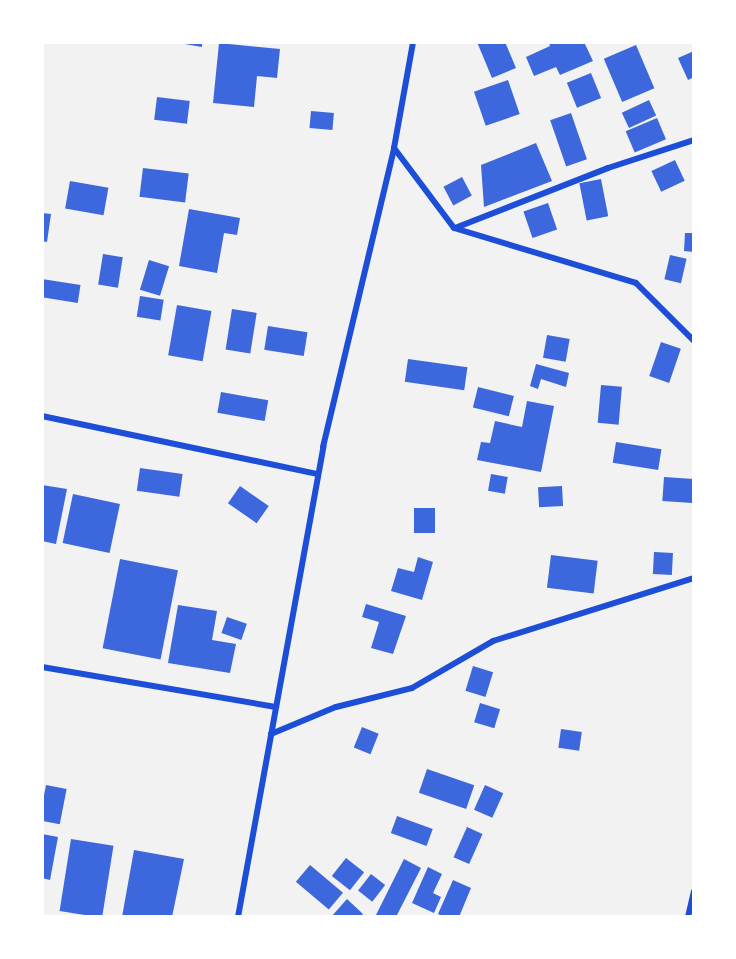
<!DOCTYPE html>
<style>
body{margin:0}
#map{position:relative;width:736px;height:959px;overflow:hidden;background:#f2f2f2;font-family:"Public Sans",sans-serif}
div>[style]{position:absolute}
.building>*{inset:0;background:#3d67dc;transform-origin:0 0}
.minor>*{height:6px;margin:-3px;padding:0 3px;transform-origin:3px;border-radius:3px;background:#1d4ed8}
span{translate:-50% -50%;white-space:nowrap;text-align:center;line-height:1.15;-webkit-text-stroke:4.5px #fff;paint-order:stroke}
.frame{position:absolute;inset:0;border:44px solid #fff;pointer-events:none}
</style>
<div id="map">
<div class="building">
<i style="clip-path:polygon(173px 42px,202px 42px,202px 47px)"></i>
<i style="clip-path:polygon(477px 42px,505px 42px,516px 68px,492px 78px)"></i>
<i style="clip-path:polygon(549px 42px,584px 42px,593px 61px,560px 75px,556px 67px,534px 76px,526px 57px,550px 46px)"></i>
<i style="clip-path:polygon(219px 43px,280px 49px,277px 78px,257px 76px,254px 107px,213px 103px)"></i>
<i style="left:636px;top:45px;width:47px;height:35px;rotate:67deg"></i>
<i style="clip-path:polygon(694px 51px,694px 77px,688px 80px,678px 58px)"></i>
<i style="left:591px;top:73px;width:27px;height:26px;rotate:68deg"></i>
<i style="left:508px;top:80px;width:36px;height:36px;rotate:71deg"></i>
<i style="left:157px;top:97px;width:33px;height:23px;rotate:7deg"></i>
<i style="left:649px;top:100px;width:17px;height:30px;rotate:65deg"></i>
<i style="left:311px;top:111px;width:23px;height:17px;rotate:5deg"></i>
<i style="left:571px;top:113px;width:49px;height:22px;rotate:71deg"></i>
<i style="left:657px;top:118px;width:23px;height:34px;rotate:67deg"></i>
<i style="clip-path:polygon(536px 143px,552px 181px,484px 207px,481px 165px)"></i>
<i style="left:675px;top:160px;width:23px;height:26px;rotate:65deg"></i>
<i style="left:143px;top:168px;width:46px;height:29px;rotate:7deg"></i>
<i style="left:462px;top:177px;width:21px;height:21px;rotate:62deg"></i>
<i style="left:601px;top:179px;width:38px;height:22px;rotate:79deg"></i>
<i style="left:70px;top:181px;width:39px;height:28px;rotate:10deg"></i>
<i style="left:548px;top:203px;width:28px;height:26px;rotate:71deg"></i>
<i style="clip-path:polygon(189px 209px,240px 218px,237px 235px,224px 233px,217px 273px,179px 266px)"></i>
<i style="clip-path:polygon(42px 213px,51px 214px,47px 242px,42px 241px)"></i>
<i style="clip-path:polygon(685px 233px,694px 233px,694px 252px,684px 251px)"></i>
<i style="left:103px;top:254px;width:20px;height:31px;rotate:9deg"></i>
<i style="left:670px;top:255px;width:17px;height:25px;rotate:13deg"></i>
<i style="left:149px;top:260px;width:21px;height:31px;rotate:17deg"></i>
<i style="left:42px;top:279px;width:39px;height:18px;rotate:9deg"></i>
<i style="left:140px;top:296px;width:24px;height:21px;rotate:9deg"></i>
<i style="left:177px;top:305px;width:35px;height:51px;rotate:10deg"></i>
<i style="left:232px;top:309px;width:25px;height:41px;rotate:9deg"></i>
<i style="left:268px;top:326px;width:40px;height:24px;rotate:9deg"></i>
<i style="left:547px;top:335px;width:23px;height:23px;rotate:10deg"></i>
<i style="left:661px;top:342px;width:21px;height:36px;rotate:19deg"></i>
<i style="left:408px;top:359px;width:60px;height:23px;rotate:8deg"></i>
<i style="clip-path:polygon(536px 364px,569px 373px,566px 387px,541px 379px,538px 389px,530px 386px)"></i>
<i style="left:601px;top:385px;width:21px;height:38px;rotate:5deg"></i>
<i style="left:478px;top:387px;width:37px;height:21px;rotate:14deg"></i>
<i style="left:221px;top:392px;width:48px;height:21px;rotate:10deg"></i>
<i style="clip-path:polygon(527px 401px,554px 406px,541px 472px,477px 460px,481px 442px,490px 443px,495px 421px,522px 427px)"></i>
<i style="left:616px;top:442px;width:46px;height:21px;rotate:9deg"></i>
<i style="left:140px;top:468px;width:43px;height:23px;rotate:8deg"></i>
<i style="left:491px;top:474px;width:17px;height:17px;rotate:10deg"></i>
<i style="left:664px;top:477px;width:30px;height:24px;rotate:4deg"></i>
<i style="clip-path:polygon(42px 485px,67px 489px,56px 544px,42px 541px)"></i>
<i style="left:240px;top:486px;width:35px;height:21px;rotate:35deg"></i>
<i style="left:562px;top:486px;width:20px;height:24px;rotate:87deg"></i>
<i style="left:73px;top:494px;width:48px;height:50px;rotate:12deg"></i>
<i style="left:414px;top:508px;width:21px;height:25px"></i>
<i style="left:654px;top:552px;width:19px;height:22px;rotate:3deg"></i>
<i style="left:551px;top:555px;width:47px;height:33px;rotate:7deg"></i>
<i style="clip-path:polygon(418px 557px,433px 562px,422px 600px,391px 591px,398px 568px,414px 572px)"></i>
<i style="left:120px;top:559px;width:59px;height:91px;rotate:11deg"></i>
<i style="clip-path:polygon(366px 604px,406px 616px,393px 654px,371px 648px,379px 622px,362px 617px)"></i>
<i style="clip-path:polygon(178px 605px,217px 611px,212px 640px,236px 644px,230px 673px,168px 663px)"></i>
<i style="left:227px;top:617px;width:21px;height:17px;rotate:19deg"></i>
<i style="left:473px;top:666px;width:21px;height:26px;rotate:17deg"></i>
<i style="left:480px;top:703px;width:21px;height:20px;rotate:17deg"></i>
<i style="left:362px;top:727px;width:18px;height:22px;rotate:22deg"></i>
<i style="left:561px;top:729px;width:21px;height:19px;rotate:8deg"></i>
<i style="left:427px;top:769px;width:50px;height:25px;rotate:19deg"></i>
<i style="left:46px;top:785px;width:21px;height:36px;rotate:11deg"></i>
<i style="left:485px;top:785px;width:20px;height:27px;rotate:24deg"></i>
<i style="left:397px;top:816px;width:38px;height:18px;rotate:20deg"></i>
<i style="left:467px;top:827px;width:17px;height:33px;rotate:24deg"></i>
<i style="clip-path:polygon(42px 834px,58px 837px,50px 880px,42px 878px)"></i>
<i style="left:71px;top:839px;width:43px;height:73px;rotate:9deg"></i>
<i style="clip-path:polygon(134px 850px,184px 859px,172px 917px,122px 917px)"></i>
<i style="left:346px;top:858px;width:23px;height:23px;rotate:38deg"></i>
<i style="clip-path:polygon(404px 859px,421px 868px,396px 917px,375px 917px)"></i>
<i style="left:310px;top:865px;width:43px;height:22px;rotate:40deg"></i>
<i style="clip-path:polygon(428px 867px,442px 874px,433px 893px,441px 897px,434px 913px,412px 903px)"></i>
<i style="left:371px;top:874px;width:18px;height:21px;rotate:38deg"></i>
<i style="clip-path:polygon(453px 880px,471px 888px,459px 917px,444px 917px,438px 914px)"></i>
<i style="clip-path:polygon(347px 899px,363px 914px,360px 917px,331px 917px)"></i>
</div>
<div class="minor">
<i style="left:394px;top:148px;width:100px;rotate:53.1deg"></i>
<i style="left:454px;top:228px;width:190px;rotate:16.8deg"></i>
<i style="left:636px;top:283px;width:82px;rotate:45deg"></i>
<i style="left:455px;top:228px;width:164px;rotate:-21.4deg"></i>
<i style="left:608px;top:168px;width:90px;rotate:-18deg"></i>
<i style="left:42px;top:416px;width:282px;rotate:11.9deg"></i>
<i style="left:42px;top:667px;width:237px;rotate:9.7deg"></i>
<i style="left:271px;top:734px;width:70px;rotate:-22.6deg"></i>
<i style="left:336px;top:707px;width:78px;rotate:-14deg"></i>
<i style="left:412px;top:688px;width:94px;rotate:-30.1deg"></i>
<i style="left:493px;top:641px;width:211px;rotate:-17.4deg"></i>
<i style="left:238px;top:917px;width:478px;rotate:-79.7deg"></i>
<i style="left:323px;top:447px;width:307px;rotate:-76.6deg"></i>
<i style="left:394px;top:148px;width:108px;rotate:-79.8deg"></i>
<i style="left:688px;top:917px;width:26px;rotate:-77deg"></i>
</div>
<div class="frame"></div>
</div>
